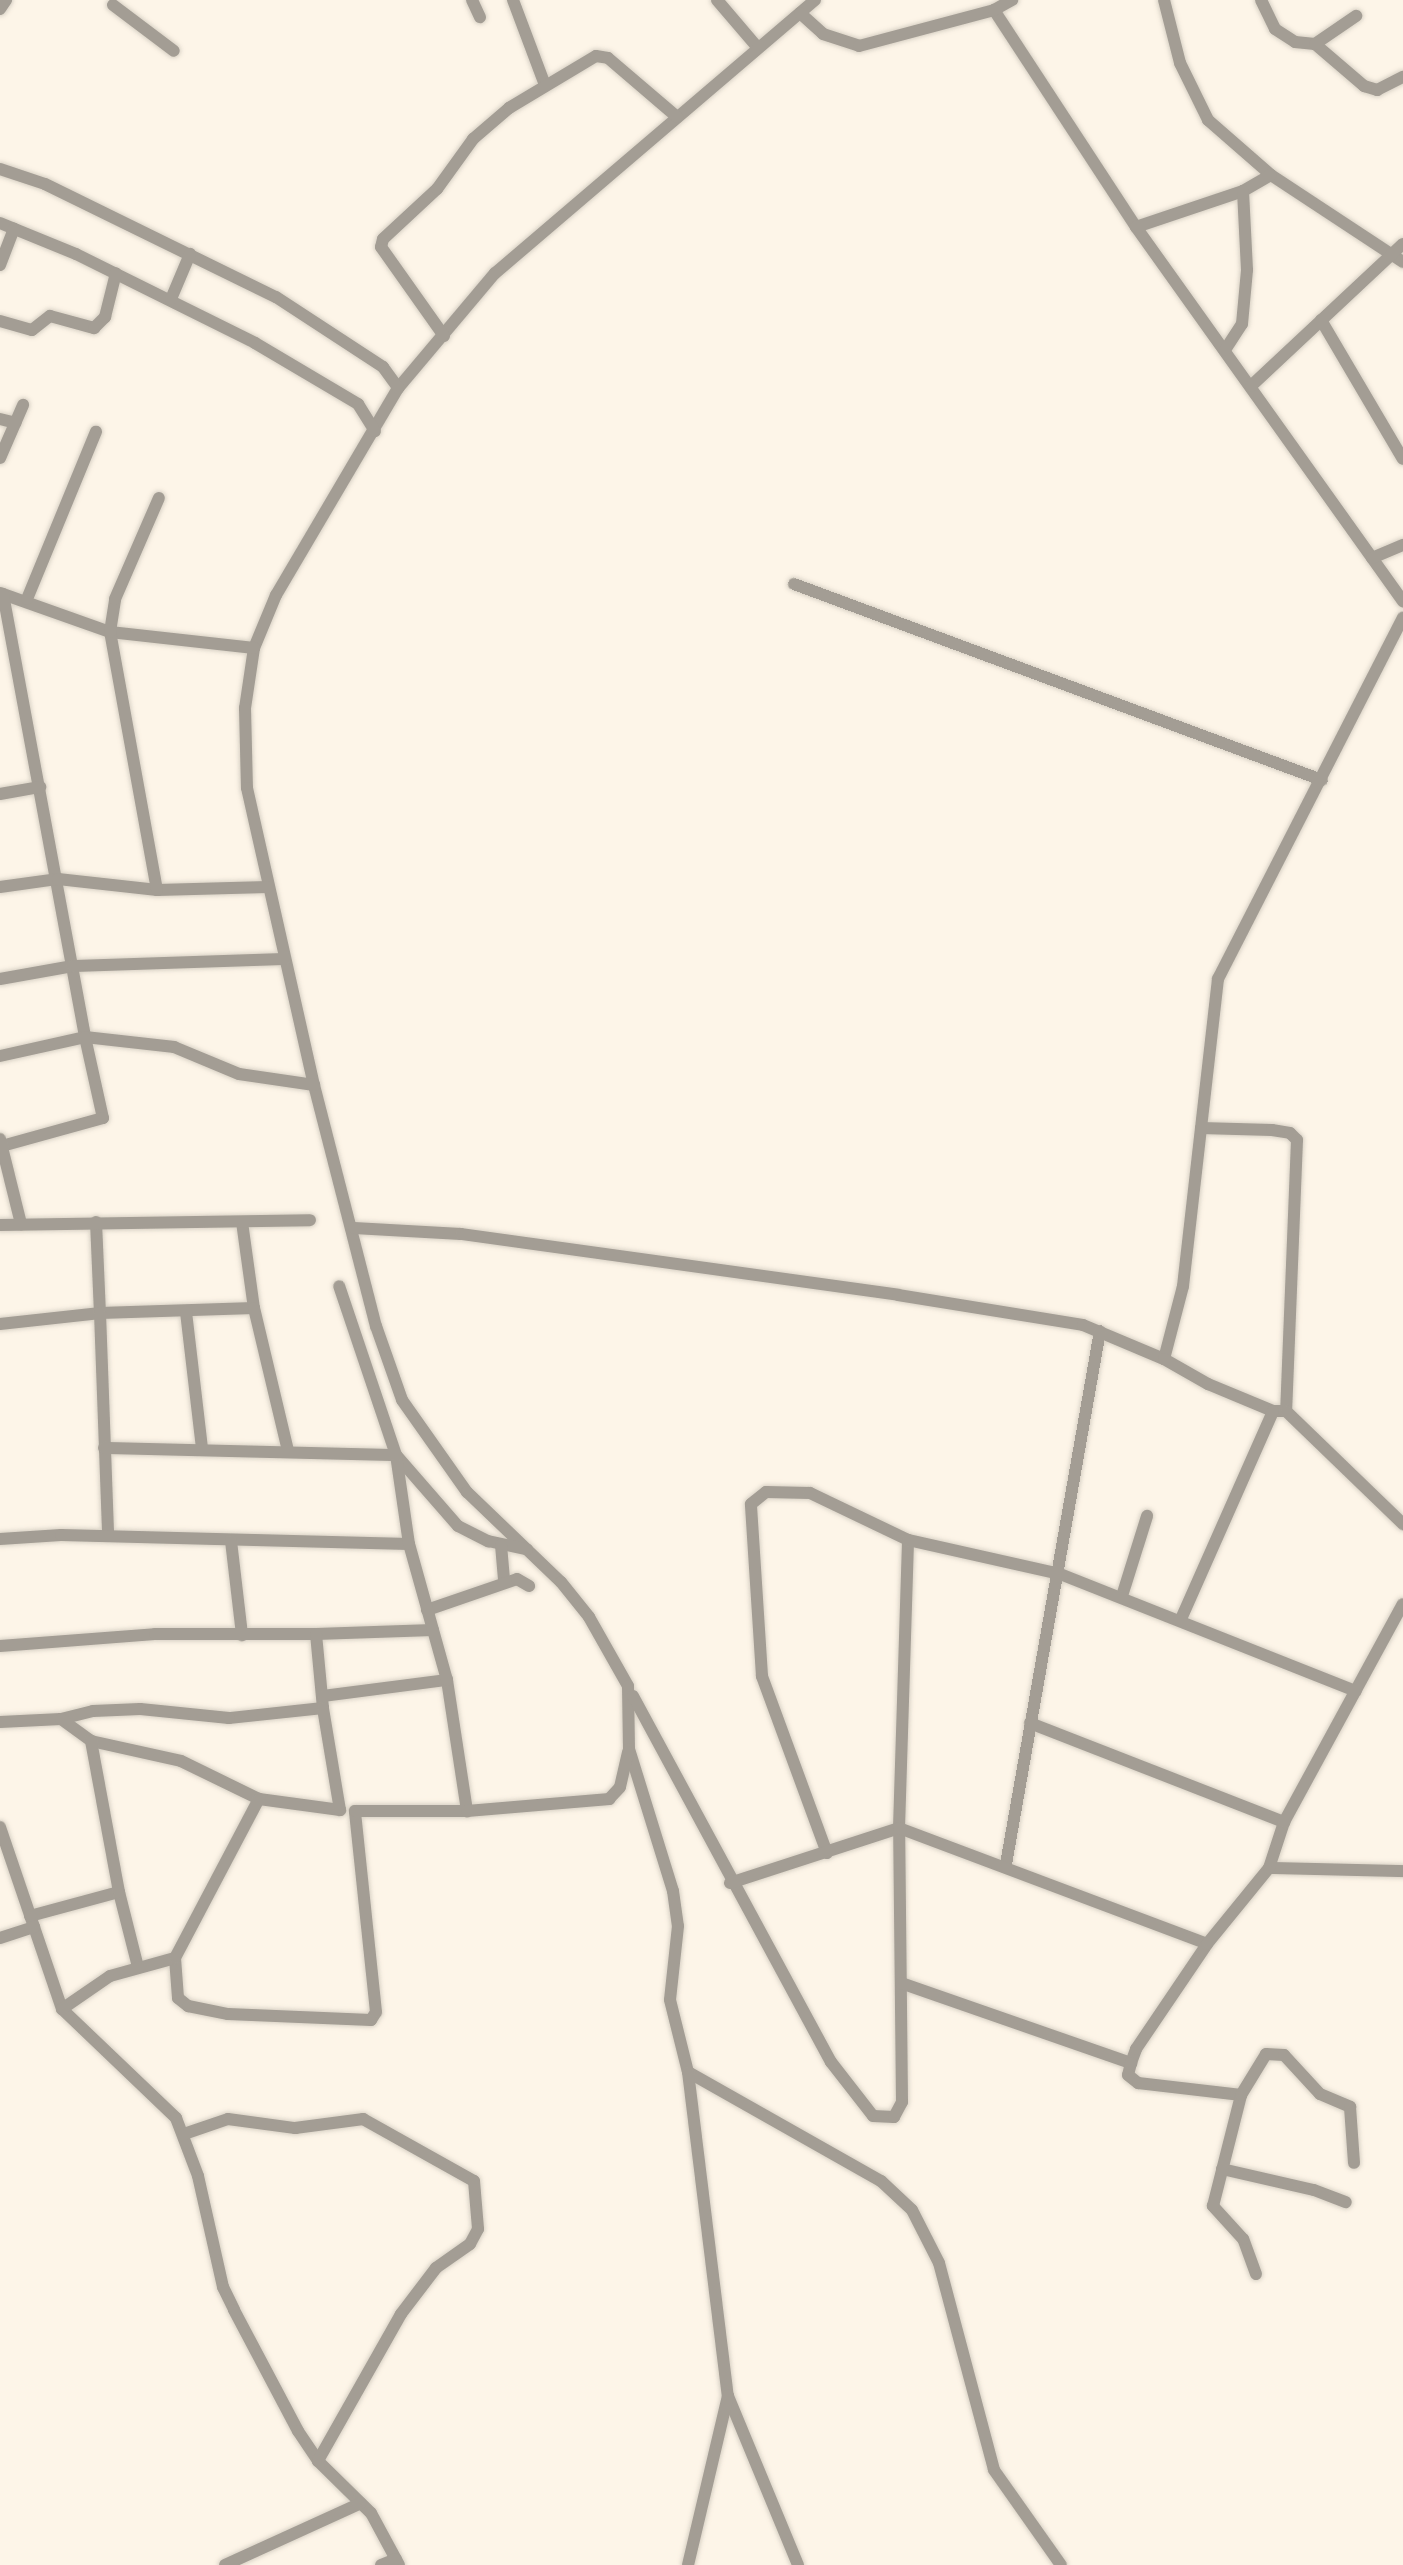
<!DOCTYPE html>
<style>
body{margin:0}
#map{position:relative;width:1403px;height:2565px;overflow:hidden;background:#fdf5e8;font-family:Georgia,serif}
div>[style]{position:absolute}
.roads{filter:drop-shadow(0 0 2px #d9d2c6) drop-shadow(0 0 2px #d9d2c6)}
.street>*{height:12px;margin:-6px;padding:0 6px;transform-origin:6px;border-radius:6px;background:#a39d94}
span{translate:-50% -50%;white-space:nowrap;text-align:center;line-height:1.15;-webkit-text-stroke:7px #fff;paint-order:stroke}
</style>
<div id="map">
<div class="roads">
<div class="street">
<i style="left:472px;top:0;width:19px;rotate:65deg"></i>
<i style="left:513px;top:0;width:91px;rotate:69.4deg"></i>
<i style="left:717px;top:0;width:63px;rotate:49.5deg"></i>
<i style="left:815px;top:0;width:421px;rotate:139.5deg"></i>
<i style="left:495px;top:273px;width:150px;rotate:130.1deg"></i>
<i style="left:398px;top:388px;width:240px;rotate:120.5deg"></i>
<i style="left:276px;top:595px;width:57px;rotate:112.5deg"></i>
<i style="left:254px;top:648px;width:61px;rotate:98.5deg"></i>
<i style="left:245px;top:708px;width:80px;rotate:88.6deg"></i>
<i style="left:247px;top:788px;width:304px;rotate:77.3deg"></i>
<i style="left:314px;top:1085px;width:249px;rotate:75.6deg"></i>
<i style="left:376px;top:1326px;width:78px;rotate:70.6deg"></i>
<i style="left:402px;top:1400px;width:113px;rotate:54.8deg"></i>
<i style="left:467px;top:1492px;width:130px;rotate:43.8deg"></i>
<i style="left:561px;top:1582px;width:45px;rotate:51.3deg"></i>
<i style="left:589px;top:1617px;width:79px;rotate:60.5deg"></i>
<i style="left:628px;top:1686px;width:63px;rotate:89.1deg"></i>
<i style="left:629px;top:1749px;width:149px;rotate:72.8deg"></i>
<i style="left:673px;top:1891px;width:35px;rotate:82deg"></i>
<i style="left:678px;top:1926px;width:74px;rotate:96.2deg"></i>
<i style="left:670px;top:2000px;width:74px;rotate:76deg"></i>
<i style="left:688px;top:2072px;width:222px;rotate:29.5deg"></i>
<i style="left:881px;top:2181px;width:42px;rotate:43.1deg"></i>
<i style="left:912px;top:2210px;width:59px;rotate:63deg"></i>
<i style="left:939px;top:2263px;width:214px;rotate:75.1deg"></i>
<i style="left:994px;top:2470px;width:116px;rotate:54.8deg"></i>
<i style="left:1164px;top:0;width:65px;rotate:75.7deg"></i>
<i style="left:1180px;top:63px;width:64px;rotate:63.8deg"></i>
<i style="left:1208px;top:120px;width:84px;rotate:41.1deg"></i>
<i style="left:1271px;top:175px;width:158px;rotate:33.4deg"></i>
<i style="left:1261px;top:0;width:32px;rotate:64deg"></i>
<i style="left:1275px;top:29px;width:24px;rotate:33deg"></i>
<i style="left:1295px;top:42px;width:20px;rotate:6deg"></i>
<i style="left:1315px;top:44px;width:65px;rotate:40.6deg"></i>
<i style="left:1364px;top:86px;width:14px;rotate:17deg"></i>
<i style="left:1377px;top:90px;width:29px;rotate:-27deg"></i>
<i style="left:113px;top:5px;width:76px;rotate:37deg"></i>
<i style="left:0;top:9px;width:11px;rotate:-56deg"></i>
<i style="left:994px;top:10px;width:259px;rotate:56.8deg"></i>
<i style="left:1136px;top:227px;width:460px;rotate:54.5deg"></i>
<i style="left:800px;top:13px;width:31px;rotate:42deg"></i>
<i style="left:823px;top:34px;width:38px;rotate:18deg"></i>
<i style="left:859px;top:46px;width:140px;rotate:-14.9deg"></i>
<i style="left:994px;top:10px;width:21px;rotate:-29deg"></i>
<i style="left:1315px;top:44px;width:50px;rotate:-34.3deg"></i>
<i style="left:0;top:169px;width:47px;rotate:18.4deg"></i>
<i style="left:45px;top:184px;width:257px;rotate:26.1deg"></i>
<i style="left:276px;top:297px;width:128px;rotate:33.2deg"></i>
<i style="left:383px;top:367px;width:26px;rotate:54deg"></i>
<i style="left:0;top:223px;width:82px;rotate:22.2deg"></i>
<i style="left:76px;top:254px;width:200px;rotate:26.4deg"></i>
<i style="left:255px;top:343px;width:120px;rotate:30.6deg"></i>
<i style="left:358px;top:404px;width:32px;rotate:58deg"></i>
<i style="left:1136px;top:227px;width:113px;rotate:-18.6deg"></i>
<i style="left:1243px;top:191px;width:32px;rotate:-30deg"></i>
<i style="left:0;top:265px;width:39px;rotate:-69deg"></i>
<i style="left:171px;top:299px;width:49px;rotate:-67.1deg"></i>
<i style="left:1321px;top:320px;width:161px;rotate:59.5deg"></i>
<i style="left:0;top:321px;width:33px;rotate:16deg"></i>
<i style="left:32px;top:330px;width:23px;rotate:-38deg"></i>
<i style="left:50px;top:316px;width:46px;rotate:15.3deg"></i>
<i style="left:94px;top:328px;width:16px;rotate:-45deg"></i>
<i style="left:105px;top:317px;width:45px;rotate:-76deg"></i>
<i style="left:444px;top:336px;width:109px;rotate:-125.3deg"></i>
<i style="left:381px;top:247px;width:8px;rotate:-76deg"></i>
<i style="left:383px;top:239px;width:74px;rotate:-42.8deg"></i>
<i style="left:437px;top:189px;width:62px;rotate:-54.2deg"></i>
<i style="left:473px;top:139px;width:48px;rotate:-40.7deg"></i>
<i style="left:509px;top:108px;width:101px;rotate:-30.9deg"></i>
<i style="left:596px;top:56px;width:12px;rotate:9deg"></i>
<i style="left:608px;top:58px;width:91px;rotate:40.5deg"></i>
<i style="left:1225px;top:350px;width:31px;rotate:-57deg"></i>
<i style="left:1242px;top:324px;width:54px;rotate:-84.7deg"></i>
<i style="left:1247px;top:270px;width:79px;rotate:-92.9deg"></i>
<i style="left:1251px;top:386px;width:208px;rotate:-43.1deg"></i>
<i style="left:0;top:419px;width:16px;rotate:14deg"></i>
<i style="left:0;top:458px;width:58px;rotate:-66.5deg"></i>
<i style="left:1372px;top:558px;width:34px;rotate:-23deg"></i>
<i style="left:794px;top:584px;width:563px;rotate:20.37deg"></i>
<i style="left:0;top:593px;width:117px;rotate:19.5deg"></i>
<i style="left:110px;top:632px;width:145px;rotate:6.3deg"></i>
<i style="left:3px;top:594px;width:451px;rotate:79.5deg"></i>
<i style="left:85px;top:1037px;width:90px;rotate:6.4deg"></i>
<i style="left:174px;top:1047px;width:70px;rotate:22.6deg"></i>
<i style="left:239px;top:1074px;width:76px;rotate:8.3deg"></i>
<i style="left:27px;top:599px;width:181px;rotate:-67.6deg"></i>
<i style="left:0;top:794px;width:41px;rotate:-9.9deg"></i>
<i style="left:0;top:887px;width:59px;rotate:-7.9deg"></i>
<i style="left:58px;top:879px;width:100px;rotate:6.3deg"></i>
<i style="left:157px;top:890px;width:111px;rotate:-1.5deg"></i>
<i style="left:157px;top:890px;width:262px;rotate:-100.3deg"></i>
<i style="left:110px;top:632px;width:33px;rotate:-81deg"></i>
<i style="left:115px;top:599px;width:110px;rotate:-66.5deg"></i>
<i style="left:0;top:979px;width:74px;rotate:-10.1deg"></i>
<i style="left:73px;top:966px;width:212px;rotate:-1.9deg"></i>
<i style="left:0;top:1056px;width:87px;rotate:-12.6deg"></i>
<i style="left:85px;top:1037px;width:83px;rotate:77.5deg"></i>
<i style="left:103px;top:1118px;width:105px;rotate:164.5deg"></i>
<i style="left:1201px;top:1128px;width:71px;rotate:1.6deg"></i>
<i style="left:1272px;top:1130px;width:18px;rotate:9deg"></i>
<i style="left:1290px;top:1133px;width:10px;rotate:45deg"></i>
<i style="left:1297px;top:1140px;width:271px;rotate:92.3deg"></i>
<i style="left:0;top:1139px;width:88px;rotate:76.1deg"></i>
<i style="left:96px;top:1222px;width:91px;rotate:87.5deg"></i>
<i style="left:100px;top:1313px;width:154px;rotate:-1.9deg"></i>
<i style="left:242px;top:1222px;width:87px;rotate:82.1deg"></i>
<i style="left:254px;top:1308px;width:147px;rotate:76.6deg"></i>
<i style="left:0;top:1225px;width:310px;rotate:-0.9deg"></i>
<i style="left:354px;top:1228px;width:107px;rotate:3.2deg"></i>
<i style="left:461px;top:1234px;width:441px;rotate:7.9deg"></i>
<i style="left:898px;top:1295px;width:187px;rotate:9.2deg"></i>
<i style="left:1083px;top:1325px;width:88px;rotate:22.8deg"></i>
<i style="left:1164px;top:1359px;width:75px;rotate:-75.4deg"></i>
<i style="left:1183px;top:1286px;width:309px;rotate:-83.5deg"></i>
<i style="left:1218px;top:979px;width:406px;rotate:-62.9deg"></i>
<i style="left:186px;top:1312px;width:138px;rotate:83.3deg"></i>
<i style="left:0;top:1324px;width:101px;rotate:-6.3deg"></i>
<i style="left:100px;top:1313px;width:223px;rotate:87.9deg"></i>
<i style="left:1164px;top:1359px;width:51px;rotate:29.6deg"></i>
<i style="left:1208px;top:1384px;width:70px;rotate:22.6deg"></i>
<i style="left:1273px;top:1411px;width:13px"></i>
<i style="left:1286px;top:1411px;width:163px;rotate:44deg"></i>
<i style="left:104px;top:1448px;width:292px;rotate:1.4deg"></i>
<i style="left:396px;top:1455px;width:94px;rotate:48.9deg"></i>
<i style="left:458px;top:1526px;width:34px;rotate:27deg"></i>
<i style="left:488px;top:1541px;width:40px;rotate:12deg"></i>
<i style="left:0;top:1539px;width:61px;rotate:-3.8deg"></i>
<i style="left:61px;top:1535px;width:348px;rotate:1.5deg"></i>
<i style="left:231px;top:1541px;width:95px;rotate:83.3deg"></i>
<i style="left:501px;top:1545px;width:37px;rotate:85deg"></i>
<i style="left:1122px;top:1596px;width:84px;rotate:-72.6deg"></i>
<i style="left:427px;top:1610px;width:95px;rotate:-19deg"></i>
<i style="left:517px;top:1579px;width:14px;rotate:30deg"></i>
<i style="left:1181px;top:1619px;width:227px;rotate:-66.1deg"></i>
<i style="left:316px;top:1634px;width:117px;rotate:-2deg"></i>
<i style="left:0;top:1646px;width:155px;rotate:-4.4deg"></i>
<i style="left:155px;top:1634px;width:161px"></i>
<i style="left:316px;top:1634px;width:74px;rotate:84.6deg"></i>
<i style="left:323px;top:1708px;width:95px;rotate:173.9deg"></i>
<i style="left:229px;top:1718px;width:89px;rotate:-174.2deg"></i>
<i style="left:140px;top:1709px;width:47px;rotate:177.6deg"></i>
<i style="left:93px;top:1711px;width:33px;rotate:166deg"></i>
<i style="left:61px;top:1719px;width:61px;rotate:177.2deg"></i>
<i style="left:447px;top:1680px;width:133px;rotate:81.3deg"></i>
<i style="left:323px;top:1696px;width:125px;rotate:-7.4deg"></i>
<i style="left:447px;top:1680px;width:141px;rotate:-105.6deg"></i>
<i style="left:409px;top:1544px;width:90px;rotate:-98.3deg"></i>
<i style="left:396px;top:1455px;width:178px;rotate:-108.6deg"></i>
<i style="left:633px;top:1696px;width:416px;rotate:61.6deg"></i>
<i style="left:831px;top:2062px;width:68px;rotate:52.1deg"></i>
<i style="left:873px;top:2116px;width:21px;rotate:3deg"></i>
<i style="left:894px;top:2117px;width:17px;rotate:-62deg"></i>
<i style="left:902px;top:2102px;width:274px;rotate:-90.6deg"></i>
<i style="left:899px;top:1828px;width:288px;rotate:-88.2deg"></i>
<i style="left:61px;top:1719px;width:37px;rotate:36deg"></i>
<i style="left:91px;top:1741px;width:92px;rotate:12.5deg"></i>
<i style="left:181px;top:1761px;width:87px;rotate:26deg"></i>
<i style="left:259px;top:1799px;width:82px;rotate:7.7deg"></i>
<i style="left:340px;top:1810px;width:103px;rotate:-99.5deg"></i>
<i style="left:1030px;top:1723px;width:273px;rotate:21.3deg"></i>
<i style="left:0;top:1827px;width:192px;rotate:71.2deg"></i>
<i style="left:62px;top:2009px;width:158px;rotate:43.7deg"></i>
<i style="left:176px;top:2118px;width:62px;rotate:69.2deg"></i>
<i style="left:198px;top:2176px;width:114px;rotate:77.3deg"></i>
<i style="left:223px;top:2287px;width:25px;rotate:64deg"></i>
<i style="left:234px;top:2310px;width:137px;rotate:62.1deg"></i>
<i style="left:298px;top:2431px;width:36px;rotate:56deg"></i>
<i style="left:318px;top:2461px;width:74px;rotate:44.5deg"></i>
<i style="left:371px;top:2513px;width:59px;rotate:61.7deg"></i>
<i style="left:827px;top:1853px;width:189px;rotate:-110.2deg"></i>
<i style="left:762px;top:1676px;width:172px;rotate:-93.7deg"></i>
<i style="left:751px;top:1504px;width:19px;rotate:-39deg"></i>
<i style="left:766px;top:1492px;width:44px;rotate:1.3deg"></i>
<i style="left:810px;top:1493px;width:109px;rotate:25.6deg"></i>
<i style="left:908px;top:1540px;width:156px;rotate:12.6deg"></i>
<i style="left:1060px;top:1574px;width:318px;rotate:21.6deg"></i>
<i style="left:1006px;top:1864px;width:541px;rotate:-80deg"></i>
<i style="left:1269px;top:1868px;width:134px;rotate:1.3deg"></i>
<i style="left:730px;top:1883px;width:178px;rotate:-18deg"></i>
<i style="left:899px;top:1828px;width:329px;rotate:20.6deg"></i>
<i style="left:119px;top:1892px;width:77px;rotate:75.8deg"></i>
<i style="left:30px;top:1916px;width:92px;rotate:-15.1deg"></i>
<i style="left:119px;top:1892px;width:154px;rotate:-100.5deg"></i>
<i style="left:0;top:1938px;width:36px;rotate:-18deg"></i>
<i style="left:175px;top:1958px;width:40px;rotate:85.7deg"></i>
<i style="left:178px;top:1998px;width:13px;rotate:39deg"></i>
<i style="left:188px;top:2006px;width:41px;rotate:11.3deg"></i>
<i style="left:228px;top:2014px;width:143px;rotate:2.4deg"></i>
<i style="left:371px;top:2020px;width:9px;rotate:-58deg"></i>
<i style="left:376px;top:2012px;width:202px;rotate:-96deg"></i>
<i style="left:355px;top:1811px;width:112px"></i>
<i style="left:467px;top:1811px;width:143px;rotate:-4.8deg"></i>
<i style="left:609px;top:1799px;width:16px;rotate:-47deg"></i>
<i style="left:620px;top:1787px;width:36px;rotate:-77deg"></i>
<i style="left:901px;top:1983px;width:244px;rotate:19.2deg"></i>
<i style="left:1131px;top:2063px;width:15px;rotate:-70deg"></i>
<i style="left:1136px;top:2049px;width:127px;rotate:-55.9deg"></i>
<i style="left:1207px;top:1944px;width:98px;rotate:-50.8deg"></i>
<i style="left:1269px;top:1868px;width:48px;rotate:-71.9deg"></i>
<i style="left:1284px;top:1822px;width:248px;rotate:-61.4deg"></i>
<i style="left:62px;top:2009px;width:58px;rotate:-34.5deg"></i>
<i style="left:110px;top:1976px;width:67px;rotate:-15.5deg"></i>
<i style="left:175px;top:1958px;width:180px;rotate:-62.2deg"></i>
<i style="left:1131px;top:2063px;width:12px;rotate:104deg"></i>
<i style="left:1128px;top:2075px;width:13px;rotate:39deg"></i>
<i style="left:1138px;top:2083px;width:104px;rotate:6.6deg"></i>
<i style="left:688px;top:2072px;width:326px;rotate:83deg"></i>
<i style="left:728px;top:2396px;width:183px;rotate:67.5deg"></i>
<i style="left:184px;top:2134px;width:46px;rotate:-18.8deg"></i>
<i style="left:228px;top:2119px;width:68px;rotate:7.7deg"></i>
<i style="left:295px;top:2128px;width:69px;rotate:-7.5deg"></i>
<i style="left:363px;top:2119px;width:127px;rotate:29.2deg"></i>
<i style="left:474px;top:2181px;width:48px;rotate:85.2deg"></i>
<i style="left:478px;top:2229px;width:17px;rotate:118deg"></i>
<i style="left:470px;top:2244px;width:42px;rotate:144.8deg"></i>
<i style="left:436px;top:2268px;width:58px;rotate:127.3deg"></i>
<i style="left:401px;top:2314px;width:169px;rotate:119.5deg"></i>
<i style="left:1222px;top:2169px;width:94px;rotate:12.9deg"></i>
<i style="left:1314px;top:2190px;width:34px;rotate:21deg"></i>
<i style="left:1256px;top:2274px;width:37px;rotate:-110deg"></i>
<i style="left:1243px;top:2239px;width:45px;rotate:-132.3deg"></i>
<i style="left:1213px;top:2206px;width:114px;rotate:-75.8deg"></i>
<i style="left:1241px;top:2095px;width:48px;rotate:-58.6deg"></i>
<i style="left:1266px;top:2054px;width:18px;rotate:3deg"></i>
<i style="left:1284px;top:2055px;width:53px;rotate:47.3deg"></i>
<i style="left:1320px;top:2094px;width:33px;rotate:23deg"></i>
<i style="left:1350px;top:2107px;width:56px;rotate:85.9deg"></i>
<i style="left:225px;top:2565px;width:149px;rotate:-24.5deg"></i>
<i style="left:381px;top:2565px;width:16px;rotate:-22deg"></i>
<i style="left:688px;top:2565px;width:174px;rotate:-76.7deg"></i>
</div>
</div>
</div>
